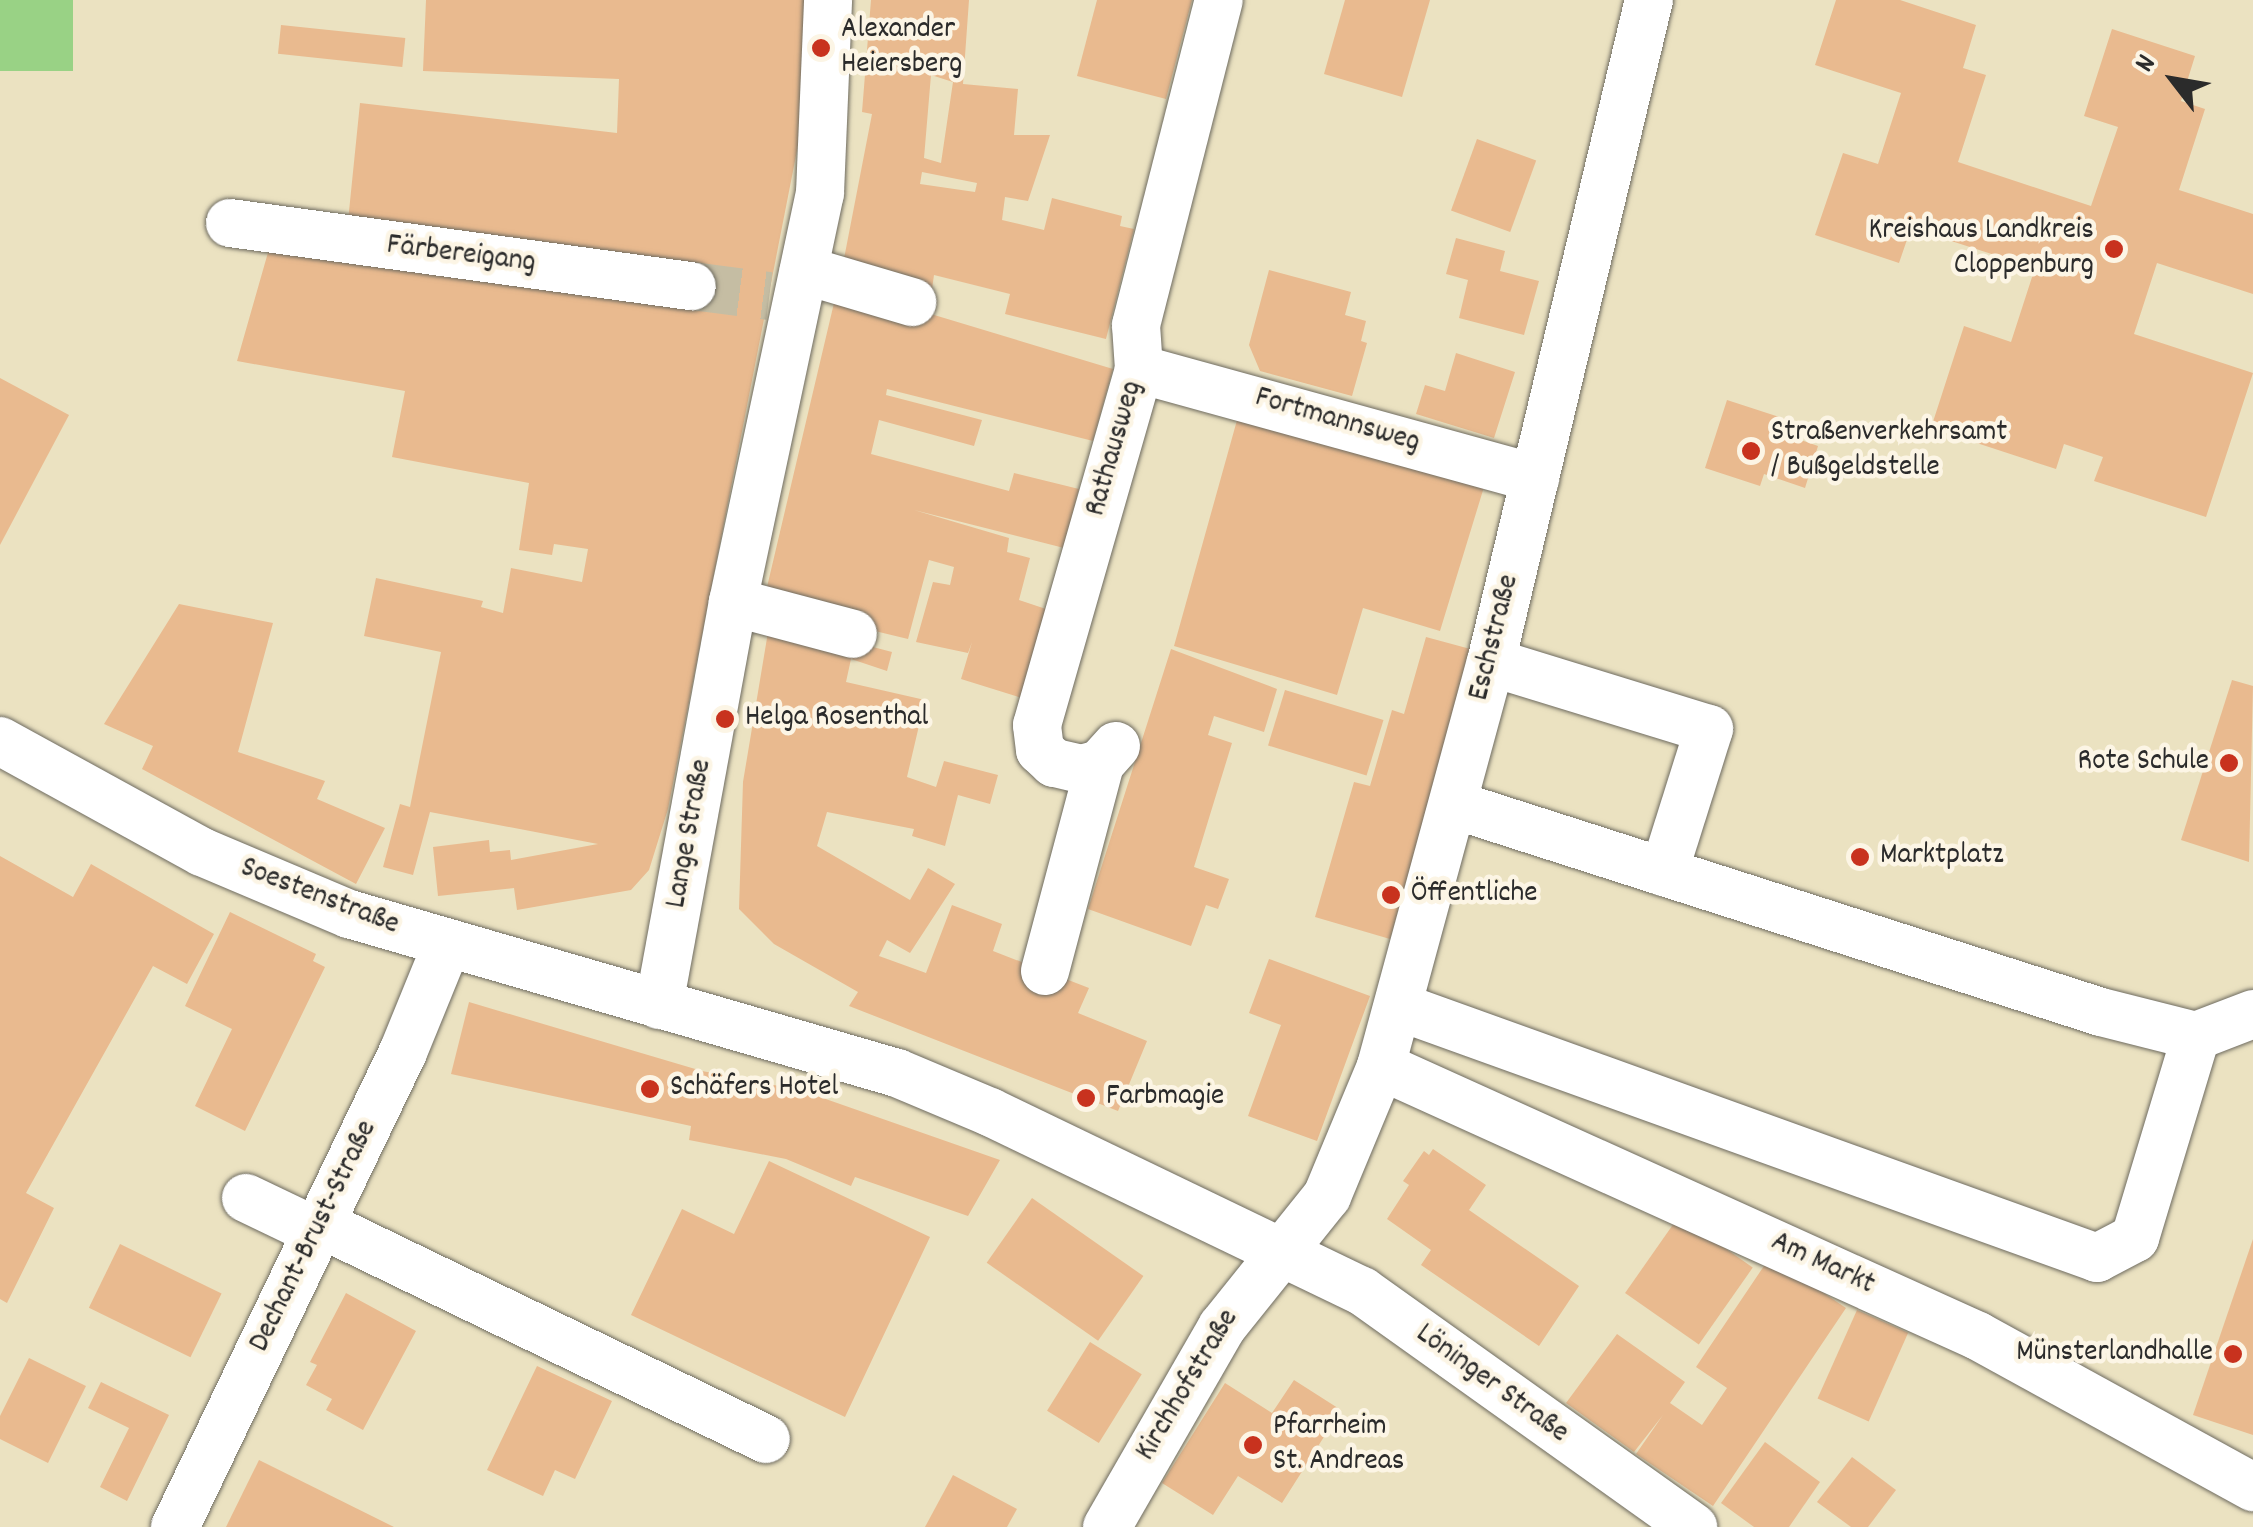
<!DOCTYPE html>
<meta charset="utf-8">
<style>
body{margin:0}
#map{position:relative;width:2253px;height:1527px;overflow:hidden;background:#ebe2c1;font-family:Dekko,sans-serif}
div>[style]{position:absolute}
.green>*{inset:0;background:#99d285;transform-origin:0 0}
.building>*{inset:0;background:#e9ba8f;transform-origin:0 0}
.minor-tunnel>*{height:48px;margin-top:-24px;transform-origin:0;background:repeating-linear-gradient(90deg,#c5bda3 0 48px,transparent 0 72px)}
.roads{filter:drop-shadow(0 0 2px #6e6b60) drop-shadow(0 0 2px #6e6b60)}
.minor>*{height:48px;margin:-24px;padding:0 24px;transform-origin:24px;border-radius:24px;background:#fff}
.dots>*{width:28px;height:28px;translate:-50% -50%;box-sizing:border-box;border:5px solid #fcf5e5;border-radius:50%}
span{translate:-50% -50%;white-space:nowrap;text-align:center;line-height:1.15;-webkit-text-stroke:9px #fcf5e5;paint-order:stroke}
.poi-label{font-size:30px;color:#2b2b2b}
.left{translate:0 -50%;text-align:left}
.right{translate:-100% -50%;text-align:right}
.street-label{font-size:30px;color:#2b2b2b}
.north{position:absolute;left:2123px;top:30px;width:100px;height:100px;-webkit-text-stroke:8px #fcf5e5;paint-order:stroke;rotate:301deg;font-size:28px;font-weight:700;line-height:40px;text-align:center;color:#2b2b2b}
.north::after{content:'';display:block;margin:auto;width:35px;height:45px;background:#2b2b2b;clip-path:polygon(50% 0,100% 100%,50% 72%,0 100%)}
</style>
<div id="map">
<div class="green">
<i style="left:0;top:0;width:73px;height:71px"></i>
</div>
<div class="building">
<i style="clip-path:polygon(426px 0,812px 0,812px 74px,668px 809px,649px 870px,631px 890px,517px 910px,514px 888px,438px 896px,433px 847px,489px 840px,490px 852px,510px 850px,511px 860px,598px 844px,430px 812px,413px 875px,383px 867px,400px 804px,410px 807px,441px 652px,364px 636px,376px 578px,483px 601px,481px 607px,503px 613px,511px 568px,582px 582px,588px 549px,554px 544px,552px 555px,519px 550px,529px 483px,392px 457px,405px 391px,237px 361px,269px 249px,347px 231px,360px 103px,617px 133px,619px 79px,423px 71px)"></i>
<i style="clip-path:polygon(evenodd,871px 0,969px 0,963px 84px,1018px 89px,1014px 135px,1050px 135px,1028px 201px,1005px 197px,1002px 220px,1044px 230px,1052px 198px,1122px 216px,1120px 226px,1134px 229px,1106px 339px,1005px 314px,1010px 294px,934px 275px,932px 289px,842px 269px,872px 114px,862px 112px,871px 0,931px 75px,953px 82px,941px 163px,924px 158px,931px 75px,871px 0,922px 172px,977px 183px,975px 192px,920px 184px,922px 172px)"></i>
<i style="clip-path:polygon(1097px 0,1192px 0,1166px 99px,1077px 76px)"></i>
<i style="clip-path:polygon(1345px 0,1430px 0,1402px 97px,1324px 74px)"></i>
<i style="clip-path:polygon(1836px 0,1900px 0,1976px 25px,1963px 68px,1986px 75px,1958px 162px,2091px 206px,2118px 127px,2084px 116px,2112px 29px,2195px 56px,2181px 101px,2205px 109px,2179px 190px,2253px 214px,2253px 294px,2157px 263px,2134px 334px,2253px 373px,2206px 517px,2094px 481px,2103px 457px,2064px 444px,2056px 469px,1931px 428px,1964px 326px,2011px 342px,2035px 268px,1911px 228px,1899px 263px,1815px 235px,1843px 153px,1878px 164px,1901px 93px,1815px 65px)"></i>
<i style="left:281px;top:25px;width:125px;height:29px;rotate:6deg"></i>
<i style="left:1477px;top:139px;width:63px;height:76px;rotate:20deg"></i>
<i style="clip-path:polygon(1456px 238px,1505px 251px,1500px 271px,1539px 281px,1524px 335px,1459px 318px,1468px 280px,1446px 274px)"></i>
<i style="clip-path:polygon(1269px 270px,1351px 292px,1345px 315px,1366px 321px,1361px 341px,1367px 343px,1352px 396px,1260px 371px,1249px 345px)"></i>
<i style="clip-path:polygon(838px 286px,1113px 369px,1093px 441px,887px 389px,886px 395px,982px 420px,974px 446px,879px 420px,871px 454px,1009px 491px,1014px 473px,1079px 489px,1064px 548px,914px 510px,1009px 538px,1007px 552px,1030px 558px,1019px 600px,1049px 610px,1022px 698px,961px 679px,972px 642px,968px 653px,916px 642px,933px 582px,950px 585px,954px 567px,929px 560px,908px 639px,763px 604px)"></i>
<i style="clip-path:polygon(1456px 353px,1515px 372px,1494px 438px,1416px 414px,1425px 385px,1445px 391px)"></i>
<i style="clip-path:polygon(0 378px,69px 415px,0 545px)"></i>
<i style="clip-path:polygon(1727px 400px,1785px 419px,1781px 433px,1818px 446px,1805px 488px,1764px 474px,1760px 486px,1705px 468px)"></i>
<i style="clip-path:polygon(1239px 413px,1484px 487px,1440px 631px,1363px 608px,1337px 695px,1174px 646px)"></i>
<i style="clip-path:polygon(179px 604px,273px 623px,238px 752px,325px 781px,317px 799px,385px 828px,356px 884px,142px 769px,153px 746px,104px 724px)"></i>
<i style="clip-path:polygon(770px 620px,892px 652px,887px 671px,851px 659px,846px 682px,925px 700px,907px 777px,936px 787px,944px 761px,998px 775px,990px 804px,958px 795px,945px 846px,912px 836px,914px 829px,827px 812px,817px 846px,910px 900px,928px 868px,955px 884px,910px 953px,887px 940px,879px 956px,926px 973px,952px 905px,1002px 924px,993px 951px,1089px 988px,1078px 1013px,1147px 1041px,1118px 1111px,849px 1006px,858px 992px,774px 944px,739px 909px,743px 782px)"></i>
<i style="clip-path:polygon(1426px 637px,1474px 650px,1390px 939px,1315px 917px,1354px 782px,1370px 786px,1392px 710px,1404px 714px)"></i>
<i style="clip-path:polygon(1171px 649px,1277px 689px,1264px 732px,1214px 716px,1208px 735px,1232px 743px,1194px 867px,1229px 879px,1218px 909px,1206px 905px,1191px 946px,1088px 909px)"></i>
<i style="clip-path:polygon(2232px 680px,2253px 686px,2249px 862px,2181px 840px)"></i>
<i style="left:1285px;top:690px;width:103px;height:58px;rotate:17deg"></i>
<i style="clip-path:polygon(0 856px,73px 897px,91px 864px,214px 934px,187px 984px,153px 966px,26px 1193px,54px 1208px,7px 1303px,0 1299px)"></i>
<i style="clip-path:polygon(230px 912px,316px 954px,313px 961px,325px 967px,245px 1131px,195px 1106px,232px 1029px,185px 1006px)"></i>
<i style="clip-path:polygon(1269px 959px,1370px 996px,1317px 1141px,1248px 1116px,1281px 1025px,1249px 1013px)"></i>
<i style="clip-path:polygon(469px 1002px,702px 1071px,800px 1090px,1000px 1160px,968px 1216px,855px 1177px,851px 1186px,786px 1159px,689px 1140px,691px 1126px,451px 1074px)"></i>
<i style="clip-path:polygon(1433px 1149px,1486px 1185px,1469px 1210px,1579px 1286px,1539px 1346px,1421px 1265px,1431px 1250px,1387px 1219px,1409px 1185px,1403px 1181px,1424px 1151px,1429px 1155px)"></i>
<i style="clip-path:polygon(769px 1161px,930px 1237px,845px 1417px,631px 1315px,682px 1209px,734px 1234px)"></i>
<i style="left:1032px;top:1198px;width:136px;height:79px;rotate:35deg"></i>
<i style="left:1679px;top:1216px;width:90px;height:94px;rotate:35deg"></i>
<i style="clip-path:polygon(2253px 1239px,2253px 1435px,2193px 1415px)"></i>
<i style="left:120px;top:1244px;width:113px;height:71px;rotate:26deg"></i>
<i style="clip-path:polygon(1770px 1257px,1846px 1308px,1713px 1506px,1636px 1454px,1663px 1415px,1634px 1452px,1566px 1403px,1617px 1334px,1685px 1382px,1670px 1403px,1702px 1425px,1727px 1388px,1696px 1367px)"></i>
<i style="clip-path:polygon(346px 1293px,416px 1331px,363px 1430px,326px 1410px,332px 1399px,306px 1385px,317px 1365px,310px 1362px)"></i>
<i style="left:1857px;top:1310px;width:56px;height:97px;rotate:24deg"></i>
<i style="left:1090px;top:1342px;width:61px;height:81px;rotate:32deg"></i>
<i style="clip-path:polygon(29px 1358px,86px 1386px,48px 1463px,0 1439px,0 1416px)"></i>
<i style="clip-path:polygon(537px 1366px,612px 1401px,575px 1479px,555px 1470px,543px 1496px,487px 1470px)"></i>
<i style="clip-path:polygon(1294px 1380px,1341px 1410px,1282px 1503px,1238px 1476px,1213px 1515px,1162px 1483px,1225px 1383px,1272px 1413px)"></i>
<i style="clip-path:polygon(101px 1382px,169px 1415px,127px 1501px,100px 1487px,129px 1428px,88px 1408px)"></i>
<i style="clip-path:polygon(1765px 1442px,1820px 1482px,1789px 1527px,1754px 1527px,1721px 1503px)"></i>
<i style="clip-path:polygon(1852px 1457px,1896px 1490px,1868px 1527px,1851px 1527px,1817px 1502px)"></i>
<i style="clip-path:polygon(259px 1460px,394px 1527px,226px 1527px)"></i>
<i style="clip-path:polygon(953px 1475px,1017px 1509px,1007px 1527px,925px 1527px)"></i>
</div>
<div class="minor-tunnel">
<i style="left:692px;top:286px;width:78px;rotate:7.4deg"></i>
</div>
<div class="roads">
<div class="minor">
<i style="left:230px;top:223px;width:466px;rotate:7.8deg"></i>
<i style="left:804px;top:270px;width:113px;rotate:16.5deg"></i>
<i style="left:1139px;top:369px;width:411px;rotate:15.4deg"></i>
<i style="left:733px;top:602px;width:124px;rotate:14.9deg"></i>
<i style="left:1491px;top:662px;width:228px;rotate:17.1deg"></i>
<i style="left:1709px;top:729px;width:150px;rotate:107.5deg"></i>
<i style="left:0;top:741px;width:230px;rotate:28.8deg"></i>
<i style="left:202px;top:852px;width:160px;rotate:22.9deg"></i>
<i style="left:349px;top:914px;width:571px;rotate:16.18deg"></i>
<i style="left:897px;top:1073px;width:101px;rotate:22.8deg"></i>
<i style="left:990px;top:1112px;width:413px;rotate:25.7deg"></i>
<i style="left:1362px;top:1291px;width:407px;rotate:35.5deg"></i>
<i style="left:1116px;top:746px;width:24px;rotate:132deg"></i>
<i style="left:1100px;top:764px;width:20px;rotate:165deg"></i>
<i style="left:1081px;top:769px;width:28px;rotate:-167deg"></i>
<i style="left:1054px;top:763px;width:19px;rotate:-137deg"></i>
<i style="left:1040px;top:750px;width:25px;rotate:-97deg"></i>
<i style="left:1037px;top:725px;width:370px;rotate:-74deg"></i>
<i style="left:1139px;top:369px;width:44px;rotate:-93.9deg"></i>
<i style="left:1136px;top:325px;width:335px;rotate:-75.7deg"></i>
<i style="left:1455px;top:805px;width:678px;rotate:17.77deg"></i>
<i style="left:2101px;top:1012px;width:98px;rotate:14.2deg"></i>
<i style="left:2196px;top:1036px;width:61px;rotate:-21.1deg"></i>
<i style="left:1045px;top:971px;width:214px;rotate:-75.1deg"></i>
<i style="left:659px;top:1005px;width:410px;rotate:-79.6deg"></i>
<i style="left:733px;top:602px;width:418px;rotate:-78deg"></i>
<i style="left:820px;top:193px;width:193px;rotate:-87.6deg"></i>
<i style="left:1400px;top:1007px;width:741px;rotate:19.8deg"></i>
<i style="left:2097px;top:1258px;width:43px;rotate:-27.8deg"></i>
<i style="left:2135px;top:1238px;width:211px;rotate:-73.2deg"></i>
<i style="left:1381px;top:1066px;width:655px;rotate:24.34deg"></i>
<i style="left:1978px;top:1336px;width:314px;rotate:28.8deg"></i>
<i style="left:246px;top:1198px;width:79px;rotate:25.6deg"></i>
<i style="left:321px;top:1224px;width:494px;rotate:25.8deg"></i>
<i style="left:175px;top:1527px;width:527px;rotate:-64.36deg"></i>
<i style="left:403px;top:1052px;width:117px;rotate:-67.8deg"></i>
<i style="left:1107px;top:1527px;width:231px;rotate:-60.1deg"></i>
<i style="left:1222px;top:1327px;width:168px;rotate:-51.3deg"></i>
<i style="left:1327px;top:1196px;width:141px;rotate:-67.4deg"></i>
<i style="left:1381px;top:1066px;width:419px;rotate:-74.8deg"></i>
<i style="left:1491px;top:662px;width:681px;rotate:-76.58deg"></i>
</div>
</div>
<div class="dots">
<i style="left:821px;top:48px;background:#c8321e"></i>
<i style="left:2114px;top:249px;background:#c8321e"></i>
<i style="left:1751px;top:451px;background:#c8321e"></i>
<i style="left:725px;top:719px;background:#c8321e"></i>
<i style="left:2229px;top:763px;background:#c8321e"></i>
<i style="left:1860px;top:857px;background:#c8321e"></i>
<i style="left:1391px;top:895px;background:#c8321e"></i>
<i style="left:650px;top:1089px;background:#c8321e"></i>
<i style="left:1086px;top:1098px;background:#c8321e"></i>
<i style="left:2233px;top:1354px;background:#c8321e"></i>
<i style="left:1253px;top:1445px;background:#c8321e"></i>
</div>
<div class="poi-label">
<span class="left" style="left:841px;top:48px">Alexander<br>Heiersberg</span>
<span class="right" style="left:2094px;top:249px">Kreishaus Landkreis<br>Cloppenburg</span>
<span class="left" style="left:1771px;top:451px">Straßenverkehrsamt<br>/ Bußgeldstelle</span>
<span class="left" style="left:745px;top:719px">Helga Rosenthal</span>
<span class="right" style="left:2209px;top:763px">Rote Schule</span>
<span class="left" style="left:1880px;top:857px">Marktplatz</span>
<span class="left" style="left:1411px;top:895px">Öffentliche</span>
<span class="left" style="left:670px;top:1089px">Schäfers Hotel</span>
<span class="left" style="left:1106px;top:1098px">Farbmagie</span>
<span class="right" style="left:2213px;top:1354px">Münsterlandhalle</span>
<span class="left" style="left:1273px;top:1445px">Pfarrheim<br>St. Andreas</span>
</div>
<div class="street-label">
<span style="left:461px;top:256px;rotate:7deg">Färbereigang</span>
<span style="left:1337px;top:422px;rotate:16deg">Fortmannsweg</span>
<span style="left:1116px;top:449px;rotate:-74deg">Rathausweg</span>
<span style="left:1496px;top:638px;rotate:-76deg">Eschstraße</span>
<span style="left:691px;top:834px;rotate:-80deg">Lange Straße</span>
<span style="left:319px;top:898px;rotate:21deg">Soestenstraße</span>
<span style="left:315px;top:1237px;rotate:-64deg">Dechant-Brust-Straße</span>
<span style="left:1822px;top:1265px;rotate:25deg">Am Markt</span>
<span style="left:1491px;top:1385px;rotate:36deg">Löninger Straße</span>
<span style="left:1189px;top:1386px;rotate:-59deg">Kirchhofstraße</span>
</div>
<div class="north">N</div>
</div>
